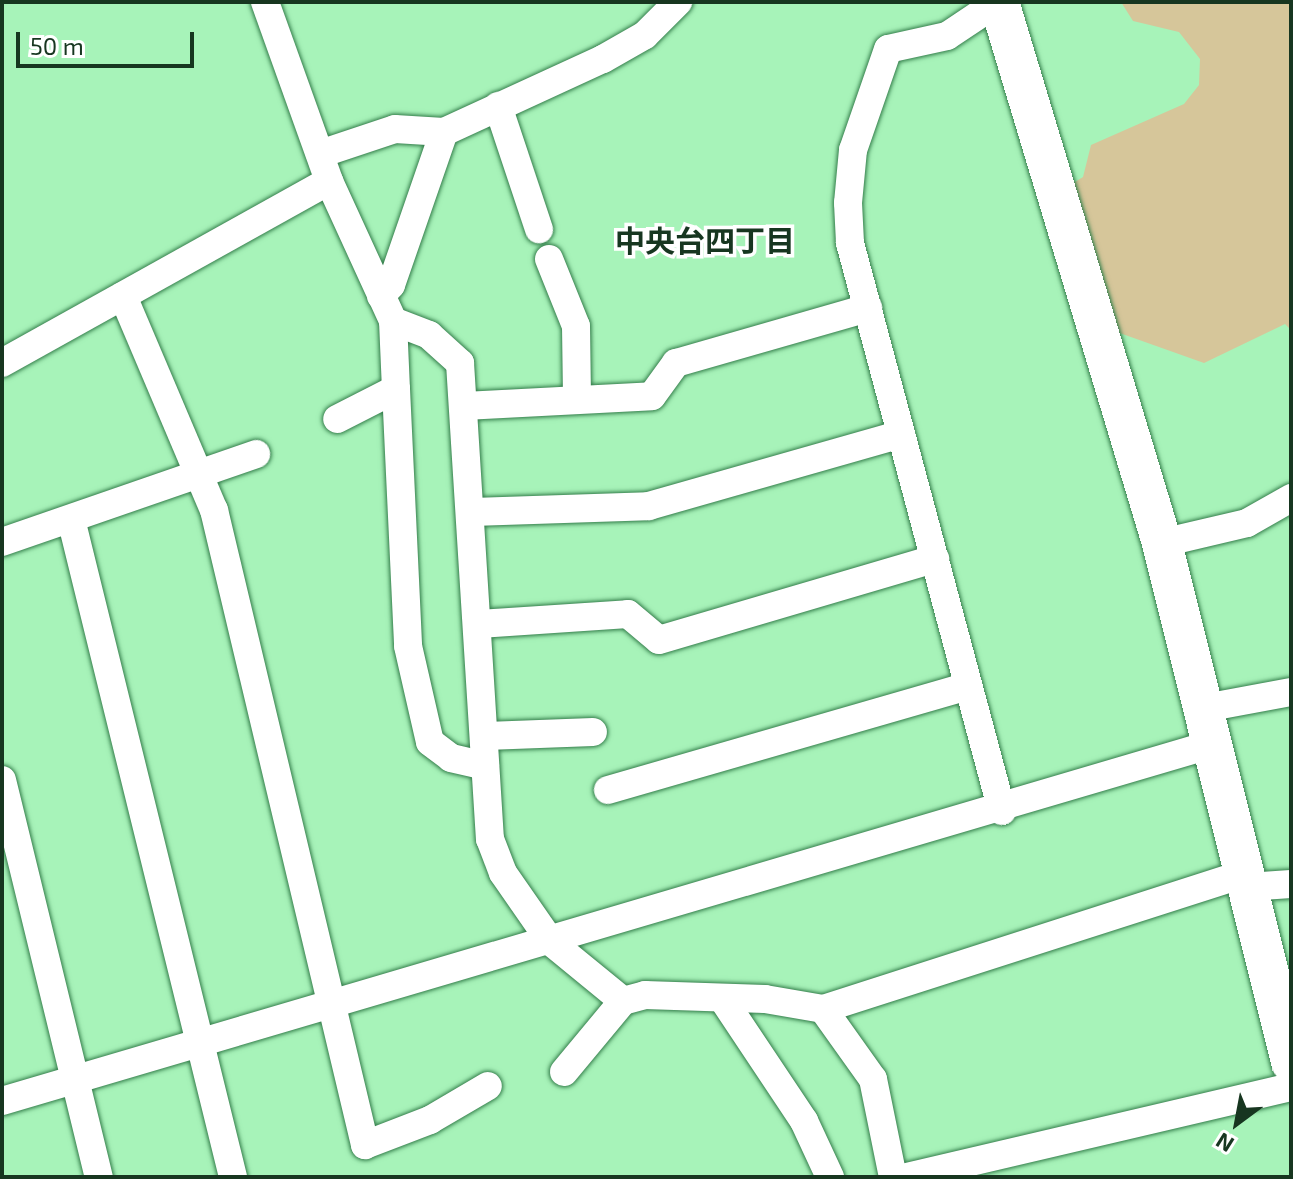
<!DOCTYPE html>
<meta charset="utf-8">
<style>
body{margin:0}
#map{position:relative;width:1293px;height:1179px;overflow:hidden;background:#a7f3b9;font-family:"Exo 2","Noto Sans JP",sans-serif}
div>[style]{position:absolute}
.green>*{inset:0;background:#d6c69a}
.roads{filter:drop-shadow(0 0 2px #347e4b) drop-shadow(0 0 2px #347e4b)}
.street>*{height:28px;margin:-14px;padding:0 14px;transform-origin:14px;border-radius:14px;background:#fff}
.secondary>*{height:40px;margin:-20px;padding:0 20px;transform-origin:20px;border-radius:20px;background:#fff}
span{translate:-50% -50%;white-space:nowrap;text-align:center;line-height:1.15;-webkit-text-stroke:7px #fff;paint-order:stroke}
.neighbourhood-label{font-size:30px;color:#173620;font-weight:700}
.frame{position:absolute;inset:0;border:4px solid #173620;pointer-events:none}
.north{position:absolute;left:1197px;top:1083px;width:80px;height:80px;-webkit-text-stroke:6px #fff;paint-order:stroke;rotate:212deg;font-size:22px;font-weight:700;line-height:32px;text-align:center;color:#173620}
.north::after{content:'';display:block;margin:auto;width:28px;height:36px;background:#173620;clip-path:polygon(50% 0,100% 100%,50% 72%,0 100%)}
.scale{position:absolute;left:16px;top:32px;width:178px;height:36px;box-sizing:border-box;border:4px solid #173620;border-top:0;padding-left:10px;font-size:24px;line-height:28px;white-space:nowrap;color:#173620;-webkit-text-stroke:6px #fff;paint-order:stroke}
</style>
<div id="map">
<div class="green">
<i style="clip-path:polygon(1121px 2px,1291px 2px,1291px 330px,1285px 324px,1204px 363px,1114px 331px,1062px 190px,1083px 177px,1091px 145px,1184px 104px,1199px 85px,1200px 59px,1179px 32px,1133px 21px)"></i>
</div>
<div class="roads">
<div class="street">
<i style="left:265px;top:2px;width:190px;rotate:70.3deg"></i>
<i style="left:329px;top:181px;width:154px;rotate:65.4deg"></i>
<i style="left:393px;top:321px;width:68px;rotate:87.5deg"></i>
<i style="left:396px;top:389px;width:66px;rotate:153deg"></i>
<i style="left:998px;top:2px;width:61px;rotate:146.3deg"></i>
<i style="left:947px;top:36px;width:60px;rotate:167.6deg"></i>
<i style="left:888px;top:49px;width:107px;rotate:109.1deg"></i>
<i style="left:853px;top:150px;width:53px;rotate:95.4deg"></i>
<i style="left:848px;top:203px;width:40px;rotate:87.1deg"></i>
<i style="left:850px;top:243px;width:588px;rotate:75.02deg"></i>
<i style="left:498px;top:106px;width:130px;rotate:71.6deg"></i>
<i style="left:320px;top:154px;width:79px;rotate:-18.4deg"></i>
<i style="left:395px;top:129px;width:49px;rotate:3.5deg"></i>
<i style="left:444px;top:132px;width:175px;rotate:-24.7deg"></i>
<i style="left:603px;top:59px;width:48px;rotate:-29.7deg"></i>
<i style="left:645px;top:35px;width:47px;rotate:-45deg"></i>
<i style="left:549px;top:259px;width:72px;rotate:68.1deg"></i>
<i style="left:576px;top:326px;width:72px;rotate:89.2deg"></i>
<i style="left:123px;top:296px;width:233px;rotate:67deg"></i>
<i style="left:214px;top:510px;width:653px;rotate:76.62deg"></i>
<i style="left:365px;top:1145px;width:70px;rotate:-21deg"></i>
<i style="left:430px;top:1120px;width:67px;rotate:-30.4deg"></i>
<i style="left:381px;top:296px;width:15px;rotate:-48deg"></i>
<i style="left:391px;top:285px;width:162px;rotate:-70.9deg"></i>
<i style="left:393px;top:321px;width:39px;rotate:21deg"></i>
<i style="left:429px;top:335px;width:42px;rotate:42.1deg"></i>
<i style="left:460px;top:363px;width:477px;rotate:86.4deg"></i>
<i style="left:490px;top:839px;width:36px;rotate:69deg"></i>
<i style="left:503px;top:873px;width:84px;rotate:55.2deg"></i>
<i style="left:551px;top:942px;width:93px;rotate:39.3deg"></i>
<i style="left:623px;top:1001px;width:23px;rotate:-15deg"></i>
<i style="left:645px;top:995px;width:120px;rotate:1.9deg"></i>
<i style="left:765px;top:999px;width:59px;rotate:9.8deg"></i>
<i style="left:823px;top:1009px;width:86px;rotate:54.5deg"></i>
<i style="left:873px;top:1079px;width:100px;rotate:78.5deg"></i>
<i style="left:2px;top:363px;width:374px;rotate:-29.1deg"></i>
<i style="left:396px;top:389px;width:257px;rotate:87.3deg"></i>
<i style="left:408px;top:646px;width:98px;rotate:77.1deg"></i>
<i style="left:430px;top:742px;width:26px;rotate:37deg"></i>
<i style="left:451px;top:758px;width:35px;rotate:13deg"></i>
<i style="left:464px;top:406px;width:188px;rotate:-3deg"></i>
<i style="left:652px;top:396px;width:41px;rotate:-54deg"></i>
<i style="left:676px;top:363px;width:200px;rotate:-16deg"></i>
<i style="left:471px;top:512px;width:178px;rotate:-1.9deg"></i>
<i style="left:649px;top:506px;width:262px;rotate:-15.9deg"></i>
<i style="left:72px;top:523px;width:674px;rotate:76.17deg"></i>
<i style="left:2px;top:542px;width:269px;rotate:-19.1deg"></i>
<i style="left:1162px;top:543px;width:87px;rotate:-13.2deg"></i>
<i style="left:1247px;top:523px;width:51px;rotate:-29.6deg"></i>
<i style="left:479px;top:624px;width:149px;rotate:-3.8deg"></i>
<i style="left:628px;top:614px;width:40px;rotate:40deg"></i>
<i style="left:659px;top:640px;width:288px;rotate:-16.4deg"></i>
<i style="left:1205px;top:708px;width:87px;rotate:-10.5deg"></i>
<i style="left:486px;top:736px;width:107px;rotate:-2.1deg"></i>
<i style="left:2px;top:780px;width:409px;rotate:76.3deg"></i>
<i style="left:608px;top:790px;width:375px;rotate:-16.1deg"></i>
<i style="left:1247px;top:887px;width:44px;rotate:-3.9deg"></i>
<i style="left:722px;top:998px;width:148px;rotate:56.3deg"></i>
<i style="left:804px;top:1121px;width:62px;rotate:65.1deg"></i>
<i style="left:823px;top:1009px;width:441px;rotate:-17.8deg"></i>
<i style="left:564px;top:1072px;width:92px;rotate:-50.3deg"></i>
<i style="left:2px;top:1101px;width:1263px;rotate:-16.43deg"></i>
<i style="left:907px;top:1177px;width:394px;rotate:-13.2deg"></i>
</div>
<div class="secondary">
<i style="left:999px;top:2px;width:565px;rotate:73.23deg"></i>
<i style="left:1162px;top:543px;width:535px;rotate:76.04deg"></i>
</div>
</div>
<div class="neighbourhood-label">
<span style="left:705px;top:240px">中央台四丁目</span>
</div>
<div class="frame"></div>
<div class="north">N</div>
<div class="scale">50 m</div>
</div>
